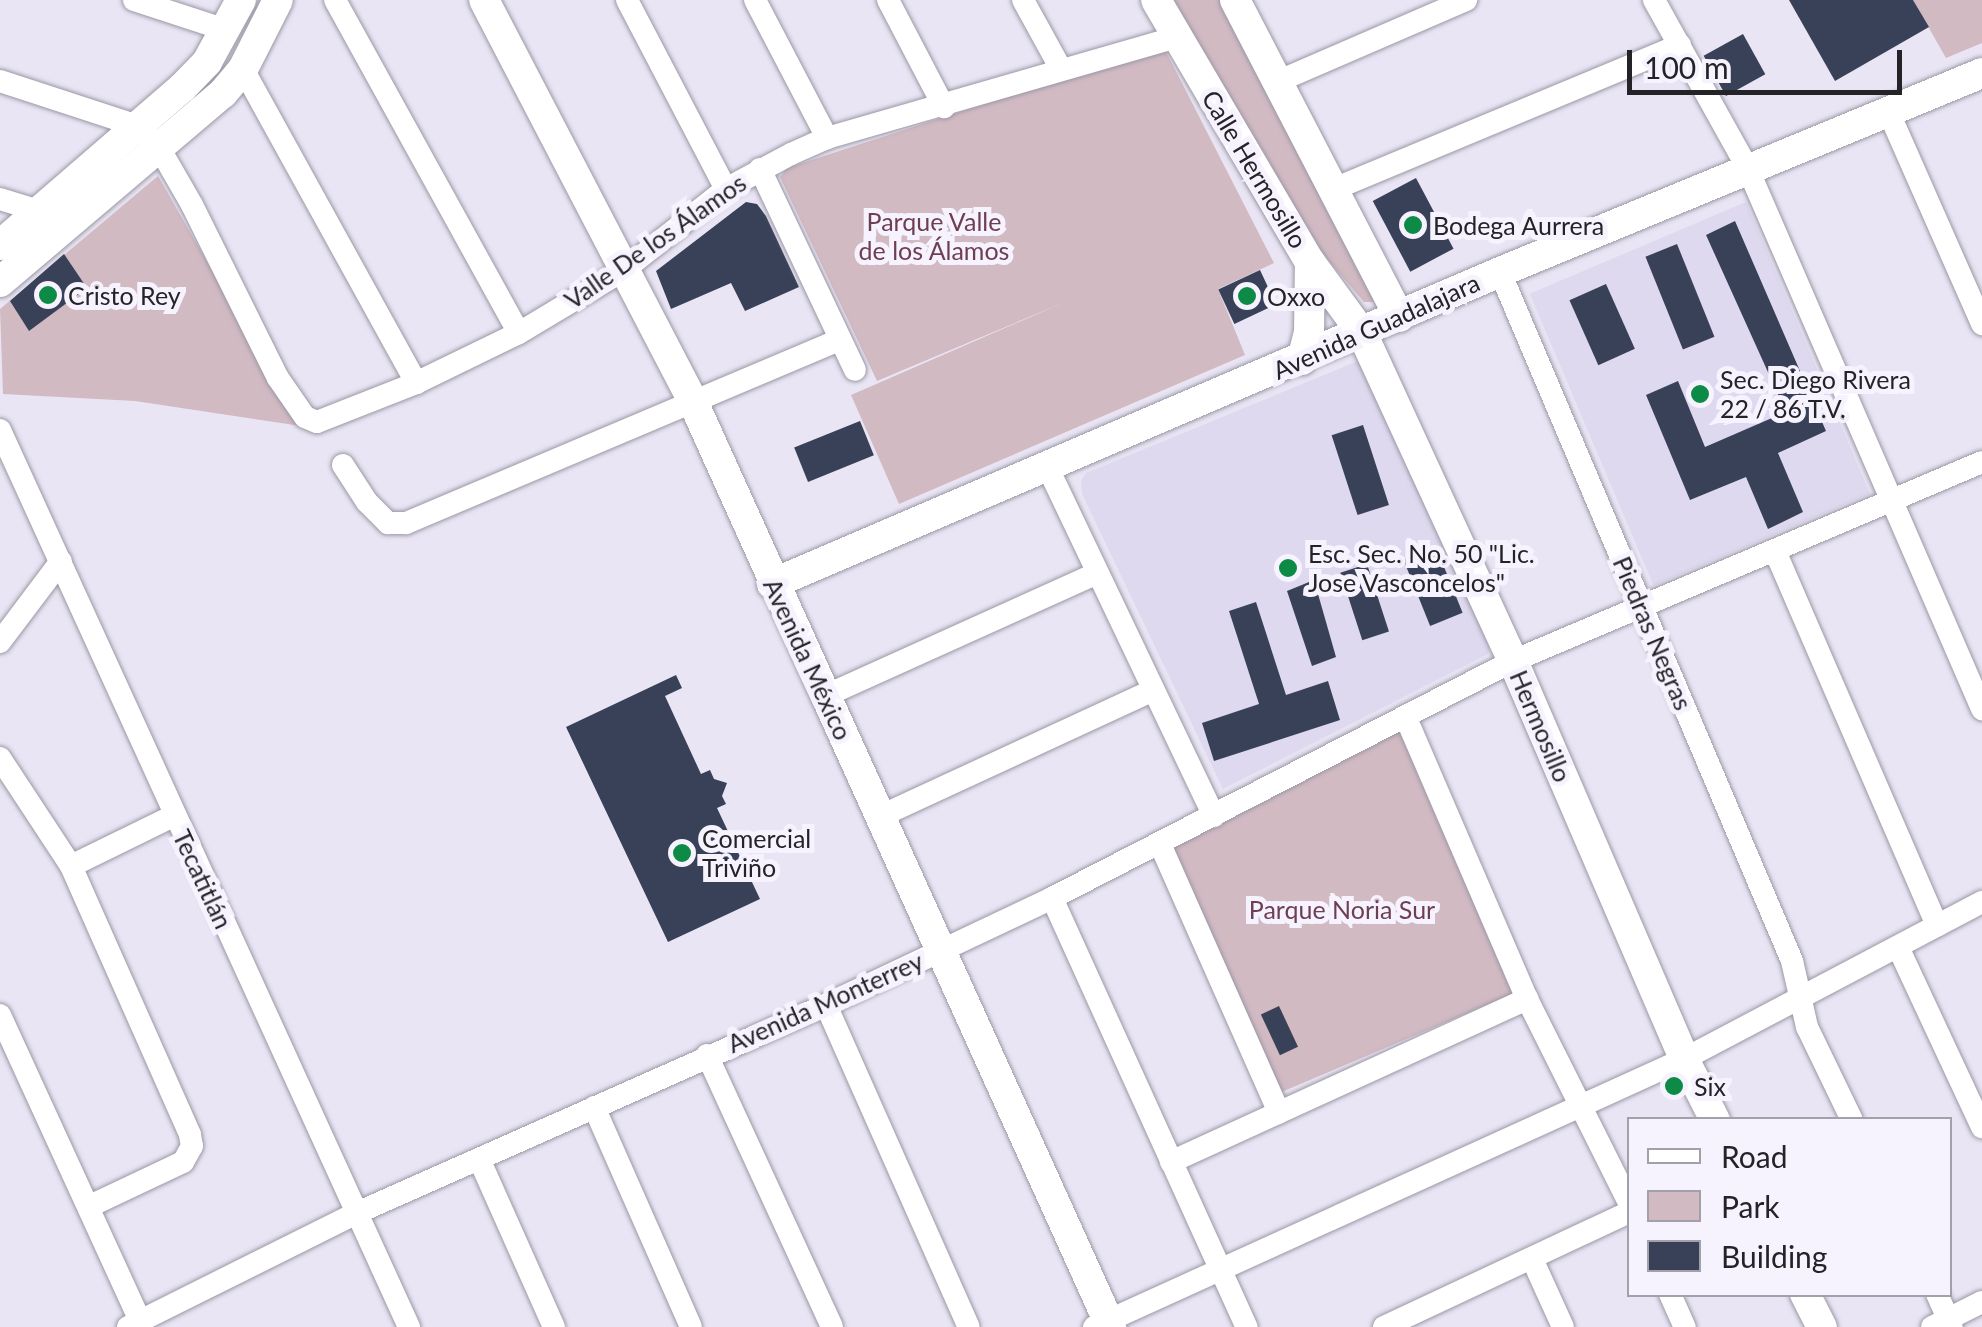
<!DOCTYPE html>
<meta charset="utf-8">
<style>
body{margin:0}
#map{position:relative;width:1982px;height:1327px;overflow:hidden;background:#e9e5f4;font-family:Lato,sans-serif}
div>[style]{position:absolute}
.built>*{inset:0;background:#ded9ef;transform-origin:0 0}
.green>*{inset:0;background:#d2bac3;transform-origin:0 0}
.building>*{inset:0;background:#384158;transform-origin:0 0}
.roads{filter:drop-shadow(0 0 2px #9b98a5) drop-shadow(0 0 2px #9b98a5)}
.street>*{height:22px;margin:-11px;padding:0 11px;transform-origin:11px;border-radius:11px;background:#fff}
.secondary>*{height:30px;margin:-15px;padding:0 15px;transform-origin:15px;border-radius:15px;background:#fff}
.dots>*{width:28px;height:28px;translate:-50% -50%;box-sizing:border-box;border:5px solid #f6f3ff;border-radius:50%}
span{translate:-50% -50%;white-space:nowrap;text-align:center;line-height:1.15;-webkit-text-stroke:10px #f6f3ff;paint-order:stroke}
.street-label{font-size:25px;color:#242328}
.park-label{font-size:25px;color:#6e3e52}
.poi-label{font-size:25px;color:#242328}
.left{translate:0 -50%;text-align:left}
.legend{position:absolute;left:1627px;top:1117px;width:325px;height:180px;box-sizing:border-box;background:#f6f3ff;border:2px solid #a2a0a9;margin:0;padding:12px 18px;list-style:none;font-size:30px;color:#242328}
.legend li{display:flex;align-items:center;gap:20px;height:50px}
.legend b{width:50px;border:2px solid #a2a0a9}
.scale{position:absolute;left:1627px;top:50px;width:275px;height:45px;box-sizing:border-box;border:5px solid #242328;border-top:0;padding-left:12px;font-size:30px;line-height:35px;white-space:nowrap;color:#242328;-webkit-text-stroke:8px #f6f3ff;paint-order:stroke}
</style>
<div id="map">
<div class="built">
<i style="left:1746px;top:202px;width:317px;height:235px;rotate:67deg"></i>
<i style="clip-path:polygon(1358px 361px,1491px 642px,1488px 654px,1223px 789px,1082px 494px,1081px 481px,1086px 473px)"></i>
</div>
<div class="green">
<i style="clip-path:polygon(1171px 0,1232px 0,1378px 302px,1364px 302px,1321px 252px)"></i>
<i style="clip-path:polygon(1913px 0,1982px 0,1982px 43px,1946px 58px)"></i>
<i style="clip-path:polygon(1163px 46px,1274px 263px,1218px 289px,1245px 355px,899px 504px,851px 395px,1067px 301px,877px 381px,780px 177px,787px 168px)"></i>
<i style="clip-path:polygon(158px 176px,301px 426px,135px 401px,3px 394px,0 309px)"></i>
<i style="left:1407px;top:728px;width:286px;height:266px;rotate:67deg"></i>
</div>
<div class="building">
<i style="clip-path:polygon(1789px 0,1913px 0,1929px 27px,1835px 81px)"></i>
<i style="left:1743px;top:34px;width:46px;height:45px;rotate:61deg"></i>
<i style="left:1416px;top:178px;width:80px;height:49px;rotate:62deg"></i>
<i style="clip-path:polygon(746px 202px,757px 204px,766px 216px,799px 287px,745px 311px,731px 283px,671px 309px,656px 271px)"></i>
<i style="clip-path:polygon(1735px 221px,1826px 431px,1778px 453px,1803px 512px,1768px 529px,1746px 477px,1690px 500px,1646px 395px,1678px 381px,1705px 447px,1786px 412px,1706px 235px)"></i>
<i style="left:1677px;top:244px;width:100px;height:34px;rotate:68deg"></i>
<i style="clip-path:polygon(64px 254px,87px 288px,29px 331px,10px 301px)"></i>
<i style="left:1260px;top:270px;width:38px;height:46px;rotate:65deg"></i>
<i style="left:1606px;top:284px;width:71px;height:40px;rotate:66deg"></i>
<i style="left:860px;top:421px;width:37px;height:71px;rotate:68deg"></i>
<i style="left:1363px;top:425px;width:84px;height:33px;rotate:72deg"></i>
<i style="left:1436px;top:547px;width:71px;height:35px;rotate:68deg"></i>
<i style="left:1367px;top:564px;width:71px;height:28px;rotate:72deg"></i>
<i style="clip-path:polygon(1314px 580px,1336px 657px,1312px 666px,1287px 591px)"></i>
<i style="clip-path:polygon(1256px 602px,1286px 695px,1328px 681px,1340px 720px,1214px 761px,1202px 723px,1259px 704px,1229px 611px)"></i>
<i style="clip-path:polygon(676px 675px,682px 688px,665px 696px,701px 774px,710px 770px,714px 779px,727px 783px,722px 796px,726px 804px,717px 808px,760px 899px,668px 942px,566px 727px)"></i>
<i style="left:1279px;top:1006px;width:45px;height:20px;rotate:65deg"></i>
</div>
<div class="roads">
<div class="street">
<i style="left:134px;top:0;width:97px;rotate:18.1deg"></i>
<i style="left:335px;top:0;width:380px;rotate:61.1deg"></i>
<i style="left:627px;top:0;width:213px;rotate:62.4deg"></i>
<i style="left:755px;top:0;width:156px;rotate:62.4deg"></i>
<i style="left:888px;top:0;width:121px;rotate:62.4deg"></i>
<i style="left:1023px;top:0;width:79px;rotate:61.2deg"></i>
<i style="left:1654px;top:0;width:193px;rotate:60.9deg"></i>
<i style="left:1748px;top:169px;width:589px;rotate:66.57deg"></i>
<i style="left:243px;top:69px;width:359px;rotate:61.1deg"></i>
<i style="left:0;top:81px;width:148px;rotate:18.1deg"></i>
<i style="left:141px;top:127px;width:31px;rotate:50deg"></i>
<i style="left:161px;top:151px;width:62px;rotate:60.1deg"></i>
<i style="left:192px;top:205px;width:193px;rotate:63.6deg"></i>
<i style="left:278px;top:378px;width:47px;rotate:55.3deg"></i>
<i style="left:305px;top:417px;width:13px;rotate:23deg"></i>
<i style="left:317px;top:422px;width:106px;rotate:-21.5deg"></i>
<i style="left:416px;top:383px;width:114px;rotate:-25.9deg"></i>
<i style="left:519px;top:333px;width:122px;rotate:-31deg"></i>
<i style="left:624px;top:270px;width:130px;rotate:-38.5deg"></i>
<i style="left:726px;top:189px;width:74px;rotate:-28.3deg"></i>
<i style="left:791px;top:154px;width:39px;rotate:-24deg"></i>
<i style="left:827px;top:138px;width:364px;rotate:-16.1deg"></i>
<i style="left:1279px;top:81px;width:204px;rotate:-23.4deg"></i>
<i style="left:1889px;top:113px;width:231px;rotate:66.2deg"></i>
<i style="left:760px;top:169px;width:222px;rotate:64.7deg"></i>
<i style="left:1334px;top:189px;width:375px;rotate:-22.6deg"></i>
<i style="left:0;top:199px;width:51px;rotate:17deg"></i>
<i style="left:1500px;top:272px;width:748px;rotate:67.03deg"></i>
<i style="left:1792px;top:961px;width:68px;rotate:77.2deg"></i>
<i style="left:1807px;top:1027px;width:103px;rotate:64.2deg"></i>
<i style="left:0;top:430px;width:986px;rotate:65.49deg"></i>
<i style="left:1046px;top:464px;width:390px;rotate:64.5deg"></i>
<i style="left:343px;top:465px;width:44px;rotate:57deg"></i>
<i style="left:367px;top:502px;width:30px;rotate:45deg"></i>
<i style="left:388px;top:523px;width:18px"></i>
<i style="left:406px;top:523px;width:471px;rotate:-22.9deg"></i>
<i style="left:1775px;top:551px;width:408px;rotate:66.6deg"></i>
<i style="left:0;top:642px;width:101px;rotate:-53deg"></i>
<i style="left:825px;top:696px;width:299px;rotate:-24.3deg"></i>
<i style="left:1406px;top:718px;width:306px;rotate:66.7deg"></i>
<i style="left:1527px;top:999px;width:230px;rotate:63.4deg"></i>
<i style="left:0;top:758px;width:129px;rotate:56.7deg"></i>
<i style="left:71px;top:866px;width:294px;rotate:66.1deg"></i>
<i style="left:190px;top:1135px;width:11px;rotate:80deg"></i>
<i style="left:192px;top:1146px;width:18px;rotate:119deg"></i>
<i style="left:183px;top:1162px;width:103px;rotate:154.7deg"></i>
<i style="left:883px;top:815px;width:298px;rotate:-24.8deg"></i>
<i style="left:1160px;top:844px;width:294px;rotate:66.1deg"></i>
<i style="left:71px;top:866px;width:114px;rotate:-26.1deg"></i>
<i style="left:1052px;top:898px;width:471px;rotate:65.6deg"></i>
<i style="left:1898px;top:947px;width:199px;rotate:65deg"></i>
<i style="left:826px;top:1005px;width:352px;rotate:66.1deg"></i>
<i style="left:0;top:1015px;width:337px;rotate:65.4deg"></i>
<i style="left:707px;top:1055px;width:299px;rotate:65.3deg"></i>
<i style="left:594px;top:1107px;width:240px;rotate:66.2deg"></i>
<i style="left:480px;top:1161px;width:182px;rotate:66deg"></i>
<i style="left:1171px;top:1162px;width:392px;rotate:-24.6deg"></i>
<i style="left:1533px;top:1261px;width:72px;rotate:65.6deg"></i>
<i style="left:1670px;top:1294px;width:36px;rotate:66deg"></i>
<i style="left:1937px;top:1294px;width:36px;rotate:66deg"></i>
<i style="left:128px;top:1327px;width:258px;rotate:-26.5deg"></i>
<i style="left:359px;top:1212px;width:511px;rotate:-23.91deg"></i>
<i style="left:826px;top:1005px;width:250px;rotate:-25.3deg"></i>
<i style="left:1052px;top:898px;width:518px;rotate:-27.21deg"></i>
<i style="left:1513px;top:661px;width:509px;rotate:-22.99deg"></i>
<i style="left:1094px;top:1327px;width:648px;rotate:-24.43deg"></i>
<i style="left:1684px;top:1059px;width:337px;rotate:-27.8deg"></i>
<i style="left:1384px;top:1327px;width:272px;rotate:-25.1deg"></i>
<i style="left:1932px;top:1327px;width:56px;rotate:-26.6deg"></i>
</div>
<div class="secondary">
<i style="left:484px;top:0;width:455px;rotate:62.5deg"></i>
<i style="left:694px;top:404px;width:1013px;rotate:65.69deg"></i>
<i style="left:1156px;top:0;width:304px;rotate:59.6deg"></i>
<i style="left:1310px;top:262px;width:88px;rotate:53.8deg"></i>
<i style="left:1362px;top:333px;width:361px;rotate:65.3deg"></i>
<i style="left:1513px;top:661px;width:433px;rotate:66.7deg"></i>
<i style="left:1684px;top:1059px;width:68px;rotate:63.1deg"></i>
<i style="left:1235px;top:0;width:357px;rotate:62.6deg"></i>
<i style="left:0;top:245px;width:240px;rotate:-40.8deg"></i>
<i style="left:182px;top:88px;width:36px;rotate:-46deg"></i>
<i style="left:207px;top:62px;width:71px;rotate:-61.3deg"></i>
<i style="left:0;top:282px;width:292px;rotate:-40.3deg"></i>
<i style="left:223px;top:93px;width:31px;rotate:-50deg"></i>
<i style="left:243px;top:69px;width:77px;rotate:-63.1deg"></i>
<i style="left:1302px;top:360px;width:29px;rotate:-76deg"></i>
<i style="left:1309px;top:332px;width:70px;rotate:-89.2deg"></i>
<i style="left:772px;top:584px;width:792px;rotate:-23.2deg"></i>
<i style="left:1500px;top:272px;width:521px;rotate:-22.43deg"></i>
<i style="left:1805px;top:1294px;width:37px;rotate:63deg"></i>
</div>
</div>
<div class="dots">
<i style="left:1413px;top:225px;background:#0d8a45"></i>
<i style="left:48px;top:295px;background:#0d8a45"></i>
<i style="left:1247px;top:296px;background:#0d8a45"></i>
<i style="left:1700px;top:394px;background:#0d8a45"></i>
<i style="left:1288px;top:568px;background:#0d8a45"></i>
<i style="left:682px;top:853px;background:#0d8a45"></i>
<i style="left:1674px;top:1086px;background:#0d8a45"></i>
</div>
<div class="street-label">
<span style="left:1255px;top:169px;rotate:59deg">Calle Hermosillo</span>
<span style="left:655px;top:241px;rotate:-35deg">Valle De los Álamos</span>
<span style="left:1376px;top:326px;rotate:-24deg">Avenida Guadalajara</span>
<span style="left:1653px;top:633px;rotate:67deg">Piedras Negras</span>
<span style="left:808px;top:659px;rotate:65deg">Avenida México</span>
<span style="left:1541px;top:726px;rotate:67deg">Hermosillo</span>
<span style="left:203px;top:879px;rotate:65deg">Tecatitlán</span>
<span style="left:825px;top:1002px;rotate:-24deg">Avenida Monterrey</span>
</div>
<div class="park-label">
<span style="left:934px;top:236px">Parque Valle<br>de los Álamos</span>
<span style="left:1342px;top:909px">Parque Noria Sur</span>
</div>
<div class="poi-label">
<span class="left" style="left:1433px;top:225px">Bodega Aurrera</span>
<span class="left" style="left:68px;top:295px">Cristo Rey</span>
<span class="left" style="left:1267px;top:296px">Oxxo</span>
<span class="left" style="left:1720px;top:394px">Sec. Diego Rivera<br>22 / 86 T.V.</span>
<span class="left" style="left:1308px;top:568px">Esc. Sec. No. 50 "Lic.<br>Jose Vasconcelos"</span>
<span class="left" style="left:702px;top:853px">Comercial<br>Triviño</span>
<span class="left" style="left:1694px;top:1086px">Six</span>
</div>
<ul class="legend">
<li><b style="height:12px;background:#fff"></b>Road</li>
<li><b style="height:28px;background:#d2bac3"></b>Park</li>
<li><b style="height:28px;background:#384158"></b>Building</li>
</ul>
<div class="scale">100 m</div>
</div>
